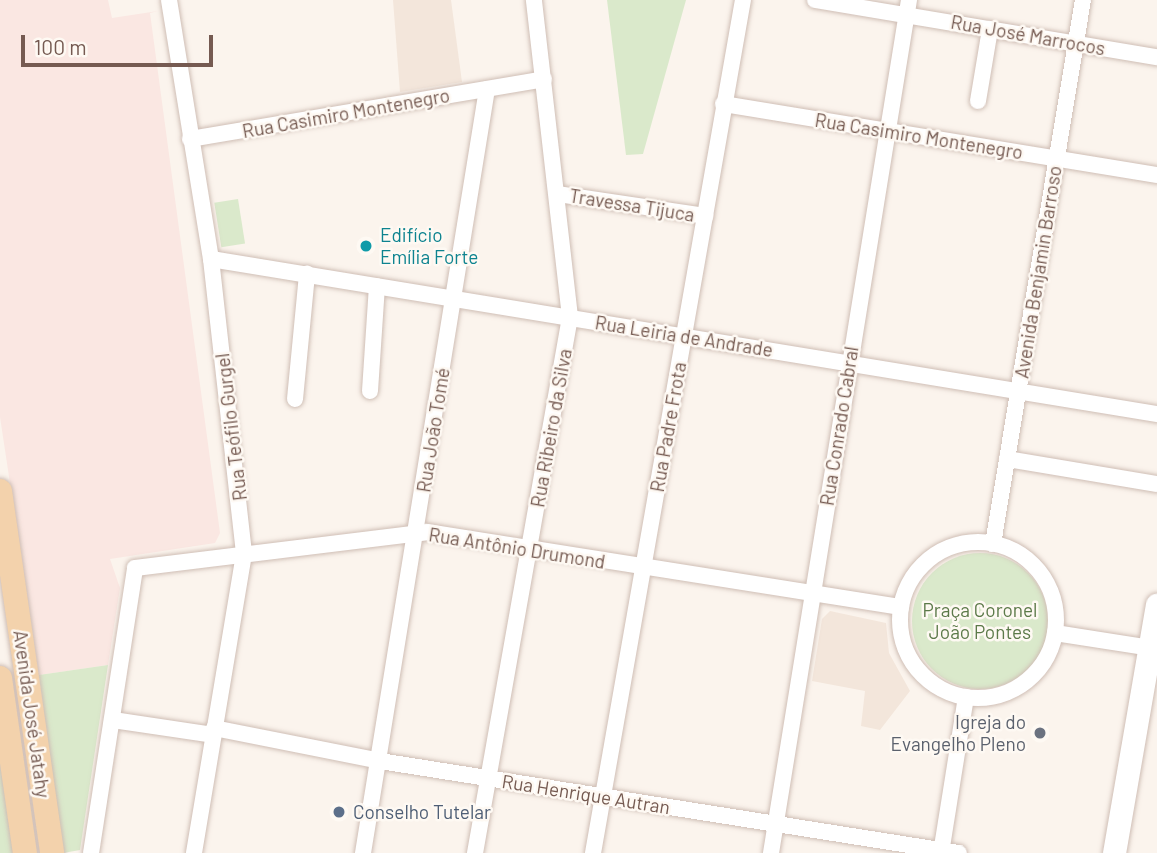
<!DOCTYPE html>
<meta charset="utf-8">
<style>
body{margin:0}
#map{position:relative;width:1157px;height:853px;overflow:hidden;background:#fbf4ed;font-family:Barlow,sans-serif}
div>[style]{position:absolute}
.residential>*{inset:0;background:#f3e6db}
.commercial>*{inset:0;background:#fae7e2}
.green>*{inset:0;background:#dae9cb;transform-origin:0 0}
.round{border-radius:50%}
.roads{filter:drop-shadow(0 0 2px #cfbeb5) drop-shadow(0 0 2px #cfbeb5)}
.street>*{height:16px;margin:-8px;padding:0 8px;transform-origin:8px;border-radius:8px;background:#fff}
.street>.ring{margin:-8px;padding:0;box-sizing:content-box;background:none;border:16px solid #fff;border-radius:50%}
.secondary>*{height:23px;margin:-11.5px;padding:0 11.5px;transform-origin:11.5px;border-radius:11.5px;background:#fff}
.primary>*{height:24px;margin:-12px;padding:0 12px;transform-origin:12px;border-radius:12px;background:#f3d2ac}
.dots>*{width:19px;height:19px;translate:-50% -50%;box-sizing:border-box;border:4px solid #fef9f3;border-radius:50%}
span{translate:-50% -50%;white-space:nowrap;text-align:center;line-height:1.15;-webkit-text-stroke:5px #fef9f3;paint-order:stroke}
.street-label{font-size:19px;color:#755a51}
.culture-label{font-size:19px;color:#0d838f}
.left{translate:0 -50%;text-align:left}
.park-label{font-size:19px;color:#5c7a49}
.worship-label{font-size:19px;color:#5b616d}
.right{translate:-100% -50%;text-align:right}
.service-label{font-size:19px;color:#4e5e75}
.scale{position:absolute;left:21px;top:35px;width:192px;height:32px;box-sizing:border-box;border:4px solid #755a51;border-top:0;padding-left:9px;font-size:21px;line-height:24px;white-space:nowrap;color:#755a51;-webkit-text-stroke:5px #fef9f3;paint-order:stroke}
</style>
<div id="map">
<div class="residential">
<i style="clip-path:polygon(393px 0,451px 0,462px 82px,400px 92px)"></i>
<i style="clip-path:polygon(830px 611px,886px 623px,889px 653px,910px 691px,880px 730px,861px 726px,865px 691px,812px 681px,822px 619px)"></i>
</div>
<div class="commercial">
<i style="clip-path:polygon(0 0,108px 0,112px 18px,158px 11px,150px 13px,220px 533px,215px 543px,110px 559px,120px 588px,108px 665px,39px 675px,0 417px)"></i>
</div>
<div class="green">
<i style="clip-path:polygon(607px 0,686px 0,643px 154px,626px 155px)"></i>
<i style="left:238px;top:199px;width:45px;height:24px;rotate:81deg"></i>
<i class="round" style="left:912px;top:553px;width:136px;height:136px"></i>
<i style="clip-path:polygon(108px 665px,80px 850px,63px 853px,39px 675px)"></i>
<i style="clip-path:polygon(0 754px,14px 853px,0 853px)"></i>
</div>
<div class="roads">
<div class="street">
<i style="left:169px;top:0;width:262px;rotate:80.8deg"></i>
<i style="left:211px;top:259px;width:297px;rotate:83.6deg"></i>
<i style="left:244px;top:554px;width:303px;rotate:99.5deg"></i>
<i style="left:815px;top:0;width:347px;rotate:9.5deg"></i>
<i style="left:978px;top:101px;width:73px;rotate:-80.5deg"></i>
<i style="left:723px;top:104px;width:440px;rotate:9.3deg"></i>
<i style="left:190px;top:139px;width:359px;rotate:-9.6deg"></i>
<i style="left:558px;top:194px;width:149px;rotate:8.5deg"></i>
<i style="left:211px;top:259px;width:959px;rotate:9.31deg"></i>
<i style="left:370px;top:391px;width:105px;rotate:-86.2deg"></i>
<i style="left:295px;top:399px;width:126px;rotate:-84.5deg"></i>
<i style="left:1007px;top:459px;width:152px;rotate:9.5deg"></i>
<i class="ring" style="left:900px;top:542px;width:140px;height:140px"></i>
<i style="left:993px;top:544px;width:551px;rotate:-80.61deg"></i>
<i style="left:1055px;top:633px;width:103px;rotate:8.9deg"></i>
<i style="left:113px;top:720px;width:101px;rotate:8.5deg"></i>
<i style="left:214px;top:728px;width:169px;rotate:11.2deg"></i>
<i style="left:380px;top:761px;width:586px;rotate:9.03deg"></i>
<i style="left:91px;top:853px;width:288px;rotate:-81.2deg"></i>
<i style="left:135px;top:568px;width:294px;rotate:-7deg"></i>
<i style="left:427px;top:532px;width:480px;rotate:9deg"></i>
<i style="left:363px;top:853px;width:774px;rotate:-80.78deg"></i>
<i style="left:475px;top:853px;width:544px;rotate:-79.95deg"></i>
<i style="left:570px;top:317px;width:319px;rotate:-96.5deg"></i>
<i style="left:593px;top:853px;width:866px;rotate:-80.03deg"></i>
<i style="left:771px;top:853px;width:864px;rotate:-80.81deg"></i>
<i style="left:941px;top:853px;width:158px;rotate:-80.9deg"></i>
</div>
<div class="secondary">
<i style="left:1114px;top:853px;width:252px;rotate:-80.2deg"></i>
</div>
<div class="primary">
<i style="left:0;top:491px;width:366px;rotate:81.8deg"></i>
<i style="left:0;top:678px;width:177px;rotate:81.9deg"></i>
</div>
</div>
<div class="dots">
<i style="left:366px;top:246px;background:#0f9aa8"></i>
<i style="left:1040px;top:733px;background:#6b7280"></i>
<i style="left:339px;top:812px;background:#5c6f8a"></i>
</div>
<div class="street-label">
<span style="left:1028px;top:35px;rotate:10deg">Rua José Marrocos</span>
<span style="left:346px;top:113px;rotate:-10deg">Rua Casimiro Montenegro</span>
<span style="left:919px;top:136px;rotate:9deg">Rua Casimiro Montenegro</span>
<span style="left:632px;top:205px;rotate:9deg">Travessa Tijuca</span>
<span style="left:1038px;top:272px;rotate:-81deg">Avenida Benjamin Barroso</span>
<span style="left:684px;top:336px;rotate:9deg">Rua Leiria de Andrade</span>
<span style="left:839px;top:426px;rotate:-81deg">Rua Conrado Cabral</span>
<span style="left:231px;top:427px;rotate:-97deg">Rua Teófilo Gurgel</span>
<span style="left:668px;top:427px;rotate:-80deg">Rua Padre Frota</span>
<span style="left:551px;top:428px;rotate:-80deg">Rua Ribeiro da Silva</span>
<span style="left:433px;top:430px;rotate:-81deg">Rua João Tomé</span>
<span style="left:517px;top:548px;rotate:9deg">Rua Antônio Drumond</span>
<span style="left:32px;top:714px;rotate:82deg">Avenida José Jatahy</span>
<span style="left:586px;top:794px;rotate:9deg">Rua Henrique Autran</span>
</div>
<div class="culture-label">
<span class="left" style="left:380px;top:246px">Edifício<br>Emília Forte</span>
</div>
<div class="park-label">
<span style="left:980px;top:621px">Praça Coronel<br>João Pontes</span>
</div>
<div class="worship-label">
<span class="right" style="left:1026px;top:733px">Igreja do<br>Evangelho Pleno</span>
</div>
<div class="service-label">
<span class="left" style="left:353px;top:812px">Conselho Tutelar</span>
</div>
<div class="scale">100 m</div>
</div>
